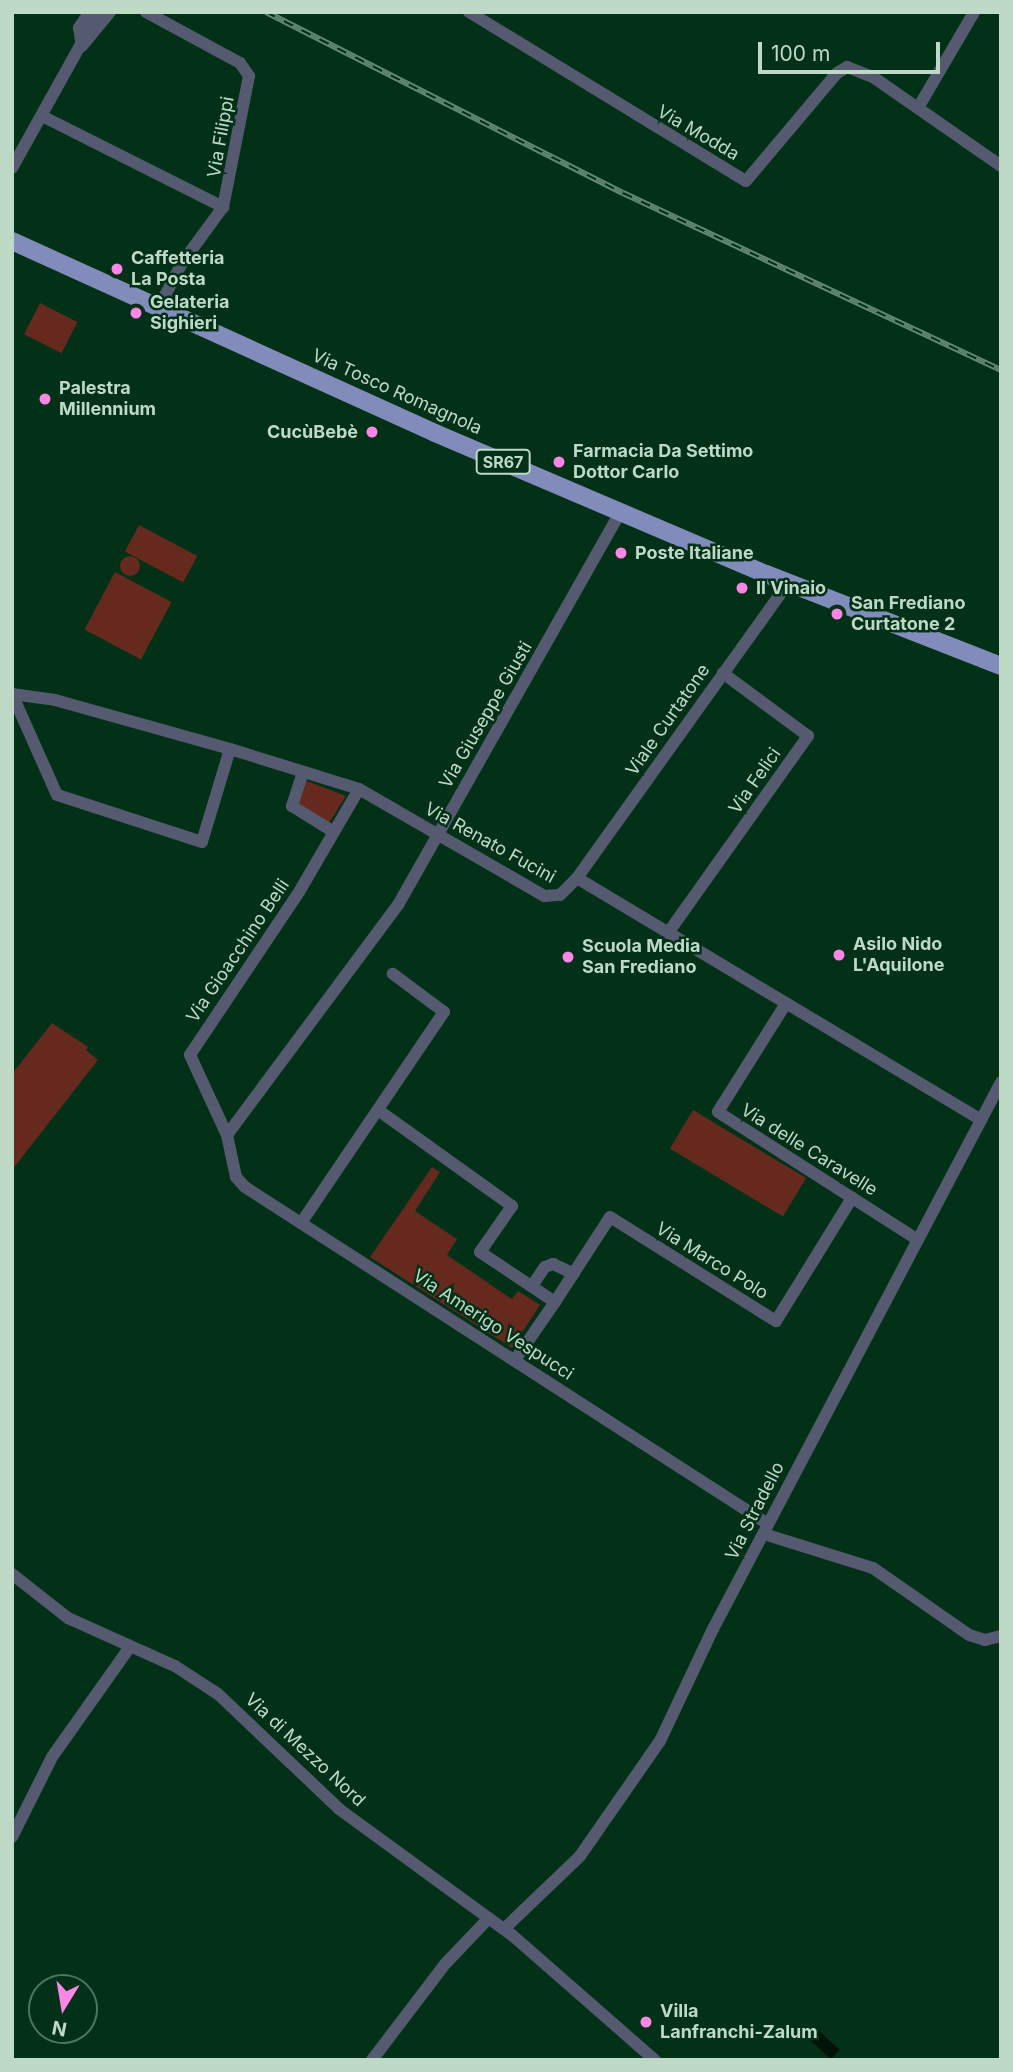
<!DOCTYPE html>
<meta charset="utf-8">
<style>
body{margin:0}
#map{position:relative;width:1013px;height:2072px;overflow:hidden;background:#033118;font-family:Inter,sans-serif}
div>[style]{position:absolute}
.green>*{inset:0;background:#652a1d;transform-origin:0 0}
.round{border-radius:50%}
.water>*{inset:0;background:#001306;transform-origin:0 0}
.street>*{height:12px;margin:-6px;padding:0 6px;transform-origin:6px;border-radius:6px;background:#555a71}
.primary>*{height:18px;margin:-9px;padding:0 9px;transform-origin:9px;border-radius:9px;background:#818cba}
.rail>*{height:6px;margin-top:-3px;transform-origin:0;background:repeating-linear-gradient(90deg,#033118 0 10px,#638872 0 20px);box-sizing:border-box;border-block:2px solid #638872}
.dots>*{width:19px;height:19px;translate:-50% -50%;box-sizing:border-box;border:4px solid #033118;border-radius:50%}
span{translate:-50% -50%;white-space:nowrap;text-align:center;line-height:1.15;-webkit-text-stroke:5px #033118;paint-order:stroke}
.shield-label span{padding:2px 5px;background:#033118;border:2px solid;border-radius:5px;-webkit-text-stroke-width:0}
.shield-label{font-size:16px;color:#bedac6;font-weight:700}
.street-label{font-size:18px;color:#bedac6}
.poi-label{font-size:18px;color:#bedac6;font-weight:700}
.left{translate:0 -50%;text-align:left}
.right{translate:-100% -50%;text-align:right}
.frame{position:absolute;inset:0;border:14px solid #bedac6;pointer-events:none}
.north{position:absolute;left:28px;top:1974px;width:70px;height:70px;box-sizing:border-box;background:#033118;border:2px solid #4e755e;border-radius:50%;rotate:191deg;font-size:19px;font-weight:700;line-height:28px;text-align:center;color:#bedac6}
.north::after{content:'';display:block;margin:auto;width:24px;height:32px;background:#fa87e6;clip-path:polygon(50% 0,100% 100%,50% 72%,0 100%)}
.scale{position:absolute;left:758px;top:42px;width:182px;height:32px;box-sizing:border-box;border:4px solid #bedac6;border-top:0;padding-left:9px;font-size:21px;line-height:24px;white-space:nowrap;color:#bedac6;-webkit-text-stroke:5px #033118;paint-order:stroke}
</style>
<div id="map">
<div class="green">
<i style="left:40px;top:303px;width:42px;height:35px;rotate:27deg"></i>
<i style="left:139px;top:525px;width:66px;height:30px;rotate:28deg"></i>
<i class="round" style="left:120px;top:556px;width:20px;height:20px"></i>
<i style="left:115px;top:572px;width:64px;height:65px;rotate:28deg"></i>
<i style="clip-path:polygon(304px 780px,346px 796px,329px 823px,296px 804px)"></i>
<i style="clip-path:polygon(52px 1023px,88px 1047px,86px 1050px,98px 1060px,12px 1170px,12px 1074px)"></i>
<i style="left:693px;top:1110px;width:132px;height:45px;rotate:31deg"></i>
<i style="clip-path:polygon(432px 1167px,440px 1172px,415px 1211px,457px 1239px,447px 1255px,512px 1299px,518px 1291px,540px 1305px,512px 1348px,370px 1257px)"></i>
</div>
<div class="water">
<i style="left:814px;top:2026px;width:35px;height:13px;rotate:43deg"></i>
</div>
<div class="street">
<i style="left:146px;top:12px;width:107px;rotate:28.5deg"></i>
<i style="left:240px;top:63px;width:16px;rotate:55deg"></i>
<i style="left:249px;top:76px;width:134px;rotate:101.2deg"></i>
<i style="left:223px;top:207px;width:69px;rotate:126.2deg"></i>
<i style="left:182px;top:263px;width:50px;rotate:117.6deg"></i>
<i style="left:469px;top:12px;width:324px;rotate:31.4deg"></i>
<i style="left:746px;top:181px;width:141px;rotate:-49.9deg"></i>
<i style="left:837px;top:73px;width:12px;rotate:-31deg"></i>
<i style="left:847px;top:67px;width:28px;rotate:21deg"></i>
<i style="left:873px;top:77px;width:156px;rotate:34.8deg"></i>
<i style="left:89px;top:13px;width:18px;rotate:124deg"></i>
<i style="left:79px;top:28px;width:18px;rotate:81deg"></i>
<i style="left:82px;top:46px;width:44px;rotate:-50.5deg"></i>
<i style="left:918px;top:108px;width:111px;rotate:-59.7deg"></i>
<i style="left:42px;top:116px;width:203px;rotate:26.7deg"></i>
<i style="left:12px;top:168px;width:179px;rotate:-60.9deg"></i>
<i style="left:230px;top:749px;width:97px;rotate:106.8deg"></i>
<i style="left:202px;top:842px;width:152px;rotate:-162deg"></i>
<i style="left:57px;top:795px;width:111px;rotate:-114deg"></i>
<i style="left:12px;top:694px;width:43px;rotate:7.9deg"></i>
<i style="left:55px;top:700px;width:182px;rotate:15.6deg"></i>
<i style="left:230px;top:749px;width:135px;rotate:17.2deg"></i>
<i style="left:359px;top:789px;width:214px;rotate:30deg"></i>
<i style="left:544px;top:896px;width:16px;rotate:-4deg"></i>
<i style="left:560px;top:895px;width:24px;rotate:-45deg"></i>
<i style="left:577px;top:878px;width:471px;rotate:30.9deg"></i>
<i style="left:303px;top:772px;width:36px;rotate:108deg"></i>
<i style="left:292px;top:806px;width:49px;rotate:31.8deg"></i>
<i style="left:359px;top:789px;width:119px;rotate:120.2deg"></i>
<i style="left:299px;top:892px;width:196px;rotate:123.8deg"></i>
<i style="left:190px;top:1055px;width:88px;rotate:65.2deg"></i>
<i style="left:227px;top:1135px;width:43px;rotate:77.9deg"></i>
<i style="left:236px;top:1177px;width:13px;rotate:48deg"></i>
<i style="left:245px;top:1187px;width:622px;rotate:32.8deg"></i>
<i style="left:577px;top:878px;width:363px;rotate:-54.4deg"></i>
<i style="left:668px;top:933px;width:242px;rotate:-54.6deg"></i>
<i style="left:808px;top:736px;width:106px;rotate:-143.5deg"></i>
<i style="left:785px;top:1005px;width:126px;rotate:122.1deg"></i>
<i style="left:718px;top:1112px;width:237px;rotate:32.6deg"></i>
<i style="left:378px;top:1110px;width:165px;rotate:35.6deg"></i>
<i style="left:512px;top:1206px;width:56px;rotate:124.8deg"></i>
<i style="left:480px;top:1252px;width:90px;rotate:33.7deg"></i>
<i style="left:555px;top:1302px;width:70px;rotate:124.6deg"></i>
<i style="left:227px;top:1135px;width:287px;rotate:-53.4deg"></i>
<i style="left:398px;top:905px;width:451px;rotate:-60.5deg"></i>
<i style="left:301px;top:1223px;width:255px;rotate:-55.9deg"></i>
<i style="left:444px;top:1012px;width:64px;rotate:-143.3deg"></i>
<i style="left:532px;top:1286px;width:23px;rotate:-56deg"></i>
<i style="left:545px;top:1267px;width:9px;rotate:-21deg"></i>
<i style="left:553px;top:1264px;width:23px;rotate:25deg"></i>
<i style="left:555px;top:1302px;width:101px;rotate:-57.1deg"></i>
<i style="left:610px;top:1217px;width:196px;rotate:32.1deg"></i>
<i style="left:776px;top:1321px;width:145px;rotate:-58.3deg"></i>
<i style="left:764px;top:1534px;width:114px;rotate:17.3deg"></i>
<i style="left:873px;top:1568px;width:117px;rotate:34.9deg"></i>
<i style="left:969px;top:1635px;width:17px;rotate:17deg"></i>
<i style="left:985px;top:1640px;width:16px;rotate:-14deg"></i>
<i style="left:12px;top:1574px;width:71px;rotate:38.2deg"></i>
<i style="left:68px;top:1618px;width:117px;rotate:24.2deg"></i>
<i style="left:175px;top:1666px;width:51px;rotate:33.1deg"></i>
<i style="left:218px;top:1694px;width:167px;rotate:43.5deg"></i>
<i style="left:339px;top:1809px;width:214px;rotate:36.1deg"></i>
<i style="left:512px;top:1935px;width:190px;rotate:41.2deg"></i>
<i style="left:12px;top:1837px;width:89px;rotate:-63.4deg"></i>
<i style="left:52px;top:1757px;width:135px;rotate:-54.7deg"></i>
<i style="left:504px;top:1929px;width:105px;rotate:-43.8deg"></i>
<i style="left:580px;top:1856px;width:140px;rotate:-55.2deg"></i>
<i style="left:660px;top:1741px;width:124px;rotate:-64.7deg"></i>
<i style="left:713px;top:1629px;width:618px;rotate:-62.23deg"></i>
<i style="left:372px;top:2060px;width:122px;rotate:-52.7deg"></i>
<i style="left:446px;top:1963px;width:62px;rotate:-46.3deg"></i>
</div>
<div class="primary">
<i style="left:12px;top:241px;width:465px;rotate:24.4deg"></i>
<i style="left:435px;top:433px;width:360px;rotate:23.1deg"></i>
<i style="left:766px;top:574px;width:252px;rotate:21.4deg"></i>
</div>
<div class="rail">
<i style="left:266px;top:12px;width:400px;rotate:26.9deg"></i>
<i style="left:623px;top:193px;width:417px;rotate:25.1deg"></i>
</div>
<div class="dots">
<i style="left:117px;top:269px;background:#fa87e6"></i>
<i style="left:136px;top:313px;background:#fa87e6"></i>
<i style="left:45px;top:399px;background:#fa87e6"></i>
<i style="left:372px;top:432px;background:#fa87e6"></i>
<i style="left:559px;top:462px;background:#fa87e6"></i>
<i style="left:621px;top:553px;background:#fa87e6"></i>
<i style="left:742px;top:588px;background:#fa87e6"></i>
<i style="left:837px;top:614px;background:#fa87e6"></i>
<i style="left:839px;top:955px;background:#fa87e6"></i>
<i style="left:568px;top:957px;background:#fa87e6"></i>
<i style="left:646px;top:2022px;background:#fa87e6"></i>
</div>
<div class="shield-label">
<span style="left:503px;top:462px">SR67</span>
</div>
<div class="street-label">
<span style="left:698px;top:133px;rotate:30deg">Via Modda</span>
<span style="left:221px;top:137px;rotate:-80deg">Via Filippi</span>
<span style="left:397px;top:392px;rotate:24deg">Via Tosco Romagnola</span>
<span style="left:486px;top:715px;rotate:-60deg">Via Giuseppe Giusti</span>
<span style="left:668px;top:720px;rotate:-55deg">Viale Curtatone</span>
<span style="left:755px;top:781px;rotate:-55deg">Via Felici</span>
<span style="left:490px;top:843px;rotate:29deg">Via Renato Fucini</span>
<span style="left:238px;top:951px;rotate:-56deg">Via Gioacchino Belli</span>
<span style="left:809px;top:1150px;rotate:32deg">Via delle Caravelle</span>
<span style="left:712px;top:1261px;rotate:32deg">Via Marco Polo</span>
<span style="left:493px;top:1325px;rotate:33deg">Via Amerigo Vespucci</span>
<span style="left:755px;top:1511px;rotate:-63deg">Via Stradello</span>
<span style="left:305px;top:1750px;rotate:43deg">Via di Mezzo Nord</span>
</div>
<div class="poi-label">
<span class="left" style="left:131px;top:269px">Caffetteria<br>La Posta</span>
<span class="left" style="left:150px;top:313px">Gelateria<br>Sighieri</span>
<span class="left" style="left:59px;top:399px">Palestra<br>Millennium</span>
<span class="right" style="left:358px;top:432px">CucùBebè</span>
<span class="left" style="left:573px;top:462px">Farmacia Da Settimo<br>Dottor Carlo</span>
<span class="left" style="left:635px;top:553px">Poste Italiane</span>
<span class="left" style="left:756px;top:588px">Il Vinaio</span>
<span class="left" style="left:851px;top:614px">San Frediano<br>Curtatone 2</span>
<span class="left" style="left:853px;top:955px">Asilo Nido<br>L'Aquilone</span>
<span class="left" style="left:582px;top:957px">Scuola Media<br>San Frediano</span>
<span class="left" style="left:660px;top:2022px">Villa<br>Lanfranchi-Zalum</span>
</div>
<div class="frame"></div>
<div class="north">N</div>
<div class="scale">100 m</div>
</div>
